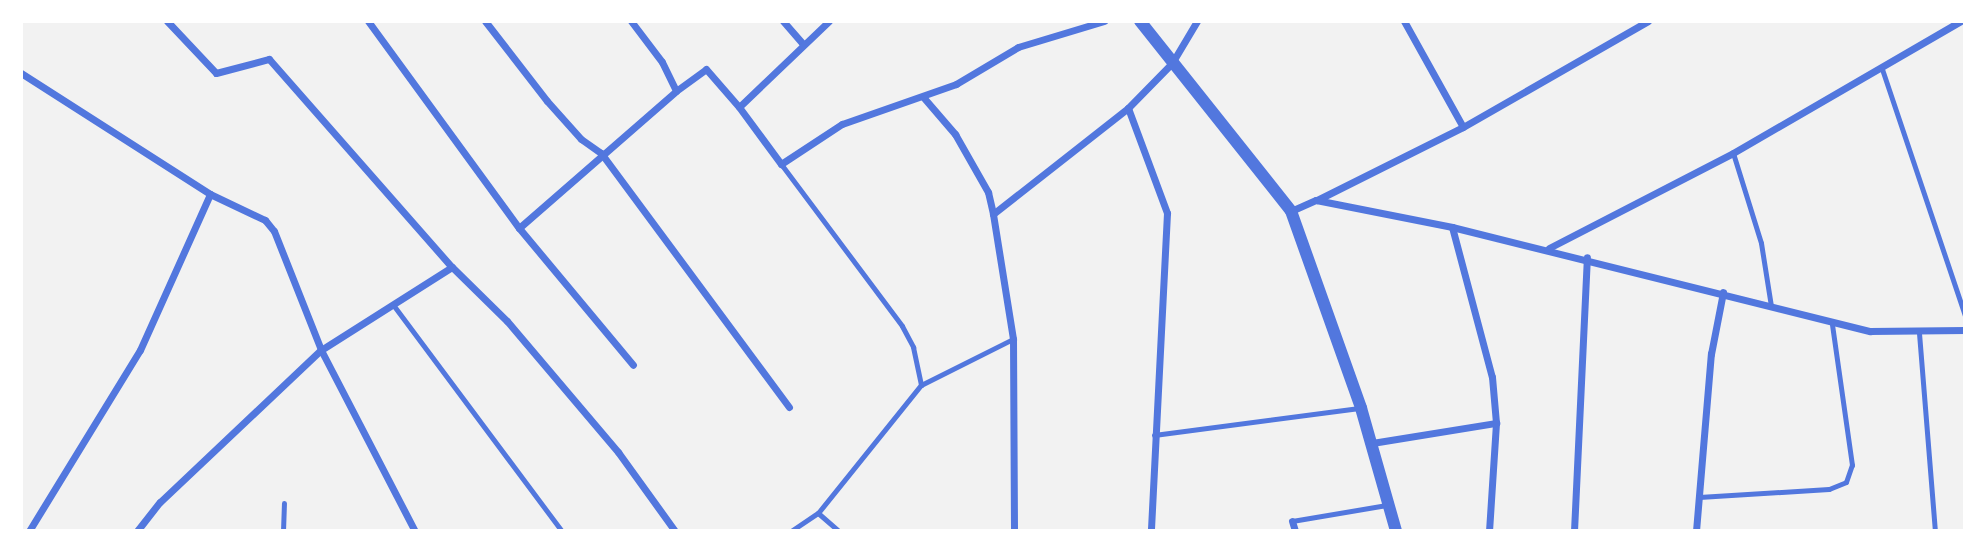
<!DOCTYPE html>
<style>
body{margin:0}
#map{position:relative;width:1986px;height:552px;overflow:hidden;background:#f2f2f2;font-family:"Source Sans 3",sans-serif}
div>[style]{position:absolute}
.service>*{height:5px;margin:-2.5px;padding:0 2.5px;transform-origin:2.5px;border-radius:2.5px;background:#5277de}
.minor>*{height:7px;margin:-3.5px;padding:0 3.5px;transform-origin:3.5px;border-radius:3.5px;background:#5277de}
.tertiary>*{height:12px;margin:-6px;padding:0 6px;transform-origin:6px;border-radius:6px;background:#5277de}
span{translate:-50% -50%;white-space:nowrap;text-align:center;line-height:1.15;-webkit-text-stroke:7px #fff;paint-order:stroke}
.frame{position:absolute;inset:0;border:23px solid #fff;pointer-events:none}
</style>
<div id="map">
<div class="service">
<i style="left:1882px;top:69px;width:261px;rotate:71.4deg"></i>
<i style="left:1733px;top:153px;width:94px;rotate:72.7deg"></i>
<i style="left:1761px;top:243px;width:64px;rotate:81deg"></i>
<i style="left:781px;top:164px;width:202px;rotate:53.2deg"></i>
<i style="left:902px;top:326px;width:24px;rotate:62deg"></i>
<i style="left:913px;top:347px;width:39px;rotate:78deg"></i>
<i style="left:394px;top:306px;width:281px;rotate:53.3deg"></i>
<i style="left:1919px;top:333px;width:199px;rotate:85.4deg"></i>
<i style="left:1154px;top:435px;width:207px;rotate:-7.5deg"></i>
<i style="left:1699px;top:497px;width:130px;rotate:-3.5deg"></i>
<i style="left:1829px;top:489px;width:18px;rotate:-22deg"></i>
<i style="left:1846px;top:482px;width:18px;rotate:-71deg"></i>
<i style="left:1852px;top:465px;width:142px;rotate:-98.1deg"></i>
<i style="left:818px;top:513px;width:28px;rotate:41deg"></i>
<i style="left:1292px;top:521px;width:96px;rotate:-9.6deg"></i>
<i style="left:283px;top:531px;width:28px;rotate:-88deg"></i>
<i style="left:791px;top:531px;width:32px;rotate:-34deg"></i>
<i style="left:818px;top:513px;width:164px;rotate:-51.2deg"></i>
<i style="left:921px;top:385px;width:103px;rotate:-26.6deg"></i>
</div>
<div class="minor">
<i style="left:167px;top:21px;width:71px;rotate:46.7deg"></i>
<i style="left:216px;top:73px;width:55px;rotate:-14.8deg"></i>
<i style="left:269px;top:59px;width:277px;rotate:48.7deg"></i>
<i style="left:452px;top:267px;width:77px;rotate:44.5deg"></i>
<i style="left:507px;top:321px;width:172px;rotate:49.7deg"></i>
<i style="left:618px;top:452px;width:97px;rotate:54.2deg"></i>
<i style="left:368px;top:21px;width:256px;rotate:53.9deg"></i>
<i style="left:519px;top:228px;width:178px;rotate:50.2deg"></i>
<i style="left:485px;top:21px;width:101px;rotate:52.2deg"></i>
<i style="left:547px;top:101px;width:51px;rotate:48.2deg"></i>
<i style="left:581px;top:139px;width:24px;rotate:35deg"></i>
<i style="left:601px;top:153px;width:316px;rotate:53.5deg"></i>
<i style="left:631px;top:21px;width:51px;rotate:52.9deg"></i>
<i style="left:662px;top:62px;width:32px;rotate:64deg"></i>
<i style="left:676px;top:91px;width:37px;rotate:-36deg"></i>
<i style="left:706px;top:69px;width:50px;rotate:49deg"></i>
<i style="left:783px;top:21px;width:29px;rotate:49deg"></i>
<i style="left:829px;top:21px;width:124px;rotate:136.3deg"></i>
<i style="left:739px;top:107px;width:71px;rotate:53.6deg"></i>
<i style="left:781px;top:164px;width:73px;rotate:-33.3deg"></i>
<i style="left:842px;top:124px;width:121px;rotate:-19.3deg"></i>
<i style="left:956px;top:84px;width:72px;rotate:-30.8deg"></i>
<i style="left:1018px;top:47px;width:90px;rotate:-16.8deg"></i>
<i style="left:1404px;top:21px;width:121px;rotate:60.9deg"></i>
<i style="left:21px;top:73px;width:224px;rotate:32.6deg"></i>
<i style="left:210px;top:194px;width:61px;rotate:25.3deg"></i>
<i style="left:265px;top:220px;width:14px;rotate:51deg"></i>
<i style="left:274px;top:231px;width:128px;rotate:68.4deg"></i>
<i style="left:321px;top:350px;width:204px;rotate:62.6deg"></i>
<i style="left:924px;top:98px;width:48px;rotate:49.3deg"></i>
<i style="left:955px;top:134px;width:67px;rotate:60.4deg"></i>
<i style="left:988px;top:192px;width:23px;rotate:77deg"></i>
<i style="left:993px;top:214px;width:127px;rotate:80.9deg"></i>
<i style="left:1013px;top:339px;width:192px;rotate:89.7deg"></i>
<i style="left:1128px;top:108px;width:112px;rotate:69.6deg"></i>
<i style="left:1167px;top:213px;width:318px;rotate:92.9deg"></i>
<i style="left:1317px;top:200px;width:163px;rotate:-26.6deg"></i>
<i style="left:1463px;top:127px;width:213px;rotate:-29.8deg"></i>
<i style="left:1291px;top:211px;width:27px;rotate:-24deg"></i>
<i style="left:1316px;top:200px;width:139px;rotate:11.2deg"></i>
<i style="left:1452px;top:227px;width:431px;rotate:14deg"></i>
<i style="left:1870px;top:331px;width:95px;rotate:-0.6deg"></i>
<i style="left:993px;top:214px;width:172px;rotate:-38.1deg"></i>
<i style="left:1128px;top:108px;width:63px;rotate:-45.6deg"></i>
<i style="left:1172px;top:63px;width:49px;rotate:-59.2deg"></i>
<i style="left:1452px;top:227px;width:155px;rotate:75.1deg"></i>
<i style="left:1492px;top:377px;width:46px;rotate:85deg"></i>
<i style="left:1496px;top:423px;width:108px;rotate:93.7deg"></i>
<i style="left:519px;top:228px;width:208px;rotate:-41.1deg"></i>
<i style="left:1549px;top:248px;width:207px;rotate:-27.3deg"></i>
<i style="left:1733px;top:153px;width:263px;rotate:-30.1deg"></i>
<i style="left:1372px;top:443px;width:126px;rotate:-9.2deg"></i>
<i style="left:1292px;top:521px;width:10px;rotate:73deg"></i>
<i style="left:29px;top:531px;width:212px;rotate:-58.5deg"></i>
<i style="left:140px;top:350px;width:171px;rotate:-65.8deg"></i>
<i style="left:137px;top:531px;width:37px;rotate:-52deg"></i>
<i style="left:160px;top:502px;width:221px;rotate:-43.4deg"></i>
<i style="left:321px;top:350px;width:155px;rotate:-32.4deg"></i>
<i style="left:1574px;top:531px;width:274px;rotate:-87.3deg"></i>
<i style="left:1696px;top:531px;width:178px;rotate:-85.2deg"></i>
<i style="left:1711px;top:354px;width:63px;rotate:-79deg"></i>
</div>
<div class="tertiary">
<i style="left:1140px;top:21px;width:243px;rotate:51.5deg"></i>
<i style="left:1291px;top:211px;width:209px;rotate:70.4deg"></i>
<i style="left:1361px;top:408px;width:128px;rotate:74.1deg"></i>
</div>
<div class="frame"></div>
</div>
